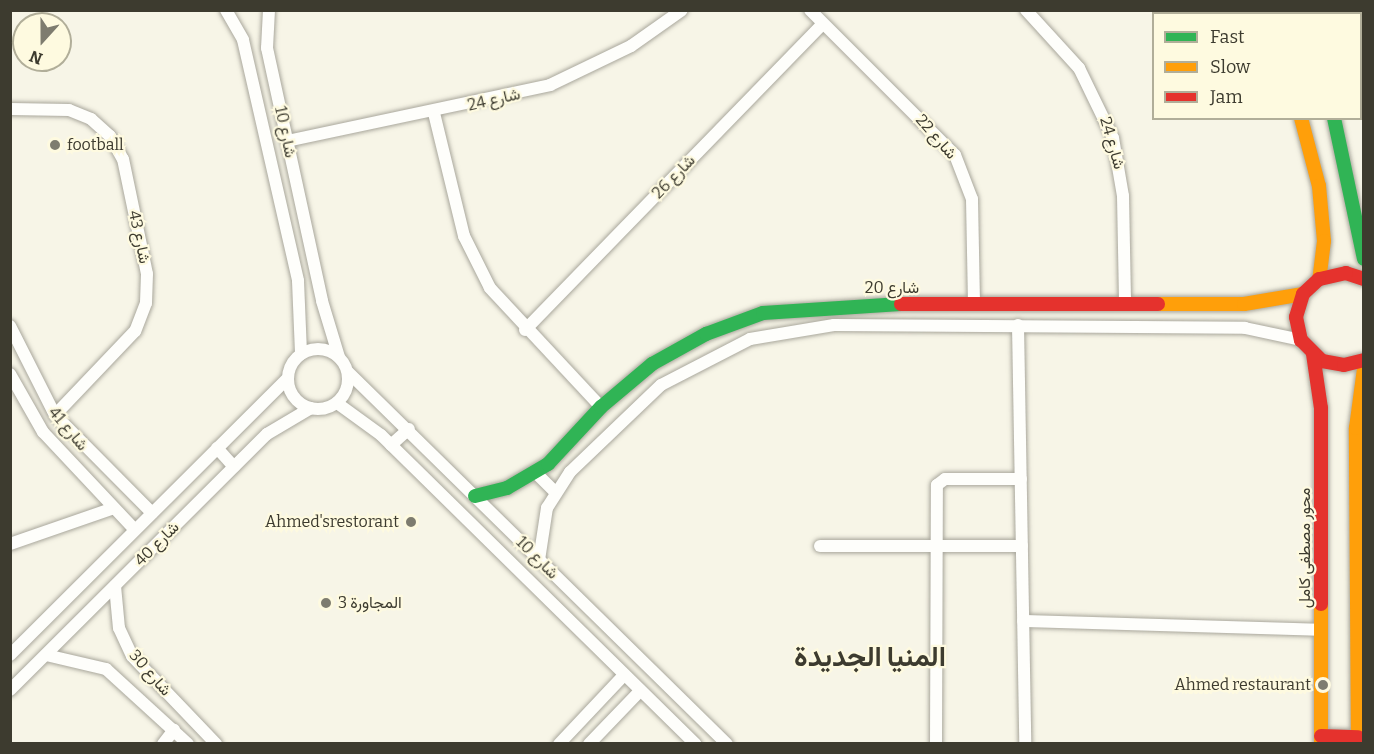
<!DOCTYPE html>
<meta charset="utf-8">
<style>
body{margin:0}
#map{position:relative;width:1374px;height:754px;overflow:hidden;background:#f7f5e7;font-family:Bitter,Vazirmatn,serif}
div>[style]{position:absolute}
.roads{filter:drop-shadow(0 0 2px #a9a79c) drop-shadow(0 0 2px #a9a79c)}
.street>*{height:12px;margin:-6px;padding:0 6px;transform-origin:6px;border-radius:6px;background:#fefefb}
.street>.ring{margin:-6px;padding:0;box-sizing:content-box;background:none;border:12px solid #fefefb;border-radius:50%}
.fast>*{height:14px;margin:-7px;padding:0 7px;transform-origin:7px;border-radius:7px;background:#30b455}
.slow>*{height:14px;margin:-7px;padding:0 7px;transform-origin:7px;border-radius:7px;background:#ff9f0a}
.jam>*{height:14px;margin:-7px;padding:0 7px;transform-origin:7px;border-radius:7px;background:#e5322d}
.dots>*{width:16px;height:16px;translate:-50% -50%;box-sizing:border-box;border:3px solid #fefae0;border-radius:50%}
span{translate:-50% -50%;white-space:nowrap;text-align:center;line-height:1.15;-webkit-text-stroke:4.5px #fefae0;paint-order:stroke}
.street-label{font-size:16px;color:#3d3b2f}
.poi-label{font-size:16px;color:#3d3b2f}
.left{translate:0 -50%;text-align:left}
.right{translate:-100% -50%;text-align:right}
.town-label{font-size:28px;color:#3d3b2f;font-weight:700}
.frame{position:absolute;inset:0;border:12px solid #3d3b2f;pointer-events:none}
.legend{position:absolute;left:1152px;top:12px;width:210px;height:108px;box-sizing:border-box;background:#fefae0;border:2px solid #b1ae99;margin:0;padding:8px 10px;list-style:none;font-size:18px;color:#3d3b2f}
.legend li{display:flex;align-items:center;gap:12px;height:30px}
.legend b{width:30px;border:2px solid #b1ae99}
.north{position:absolute;left:12px;top:12px;width:60px;height:60px;box-sizing:border-box;background:#fefae0;border:2px solid #b1ae99;border-radius:50%;rotate:201deg;font-size:16px;font-weight:700;line-height:24px;text-align:center;color:#3d3b2f}
.north::after{content:'';display:block;margin:auto;width:21px;height:27px;background:#7e7c6f;clip-path:polygon(50% 0,100% 100%,50% 72%,0 100%)}
</style>
<div id="map">
<div class="roads">
<div class="street">
<i style="left:226px;top:10px;width:34px;rotate:60deg"></i>
<i style="left:243px;top:40px;width:247px;rotate:77.1deg"></i>
<i style="left:298px;top:281px;width:73px;rotate:87.6deg"></i>
<i style="left:269px;top:10px;width:38px;rotate:93deg"></i>
<i style="left:267px;top:48px;width:259px;rotate:77.7deg"></i>
<i style="left:322px;top:301px;width:59px;rotate:73.1deg"></i>
<i style="left:810px;top:10px;width:205px;rotate:45deg"></i>
<i style="left:955px;top:155px;width:47px;rotate:68.9deg"></i>
<i style="left:972px;top:199px;width:105px;rotate:88.9deg"></i>
<i style="left:1026px;top:10px;width:79px;rotate:47.6deg"></i>
<i style="left:1079px;top:68px;width:78px;rotate:64.1deg"></i>
<i style="left:1113px;top:138px;width:59px;rotate:80.2deg"></i>
<i style="left:1123px;top:196px;width:107px;rotate:88.9deg"></i>
<i style="left:10px;top:109px;width:59px;rotate:1deg"></i>
<i style="left:69px;top:110px;width:24px;rotate:22deg"></i>
<i style="left:91px;top:119px;width:25px;rotate:42deg"></i>
<i style="left:110px;top:136px;width:26px;rotate:61deg"></i>
<i style="left:123px;top:159px;width:117px;rotate:78.2deg"></i>
<i style="left:147px;top:274px;width:29px;rotate:92deg"></i>
<i style="left:146px;top:303px;width:30px;rotate:111deg"></i>
<i style="left:135px;top:331px;width:116px;rotate:133.6deg"></i>
<i style="left:434px;top:113px;width:127px;rotate:76.3deg"></i>
<i style="left:464px;top:236px;width:58px;rotate:63.4deg"></i>
<i style="left:490px;top:288px;width:163px;rotate:47deg"></i>
<i style="left:287px;top:141px;width:269px;rotate:-12deg"></i>
<i style="left:550px;top:85px;width:90px;rotate:-25.7deg"></i>
<i style="left:631px;top:46px;width:62px;rotate:-35.2deg"></i>
<i style="left:1018px;top:325px;width:419px;rotate:89deg"></i>
<i style="left:10px;top:326px;width:100px;rotate:63.2deg"></i>
<i style="left:55px;top:415px;width:138px;rotate:45.3deg"></i>
<i style="left:525px;top:330px;width:427px;rotate:-45.8deg"></i>
<i class="ring" style="left:288px;top:349px;width:48px;height:48px"></i>
<i style="left:348px;top:372px;width:531px;rotate:44.47deg"></i>
<i style="left:10px;top:374px;width:67px;rotate:60.4deg"></i>
<i style="left:43px;top:432px;width:134px;rotate:46.8deg"></i>
<i style="left:337px;top:403px;width:54px;rotate:36deg"></i>
<i style="left:381px;top:435px;width:441px;rotate:44.5deg"></i>
<i style="left:391px;top:445px;width:24px;rotate:-42deg"></i>
<i style="left:217px;top:448px;width:25px;rotate:48deg"></i>
<i style="left:536px;top:473px;width:27px;rotate:45deg"></i>
<i style="left:10px;top:544px;width:110px;rotate:-19.1deg"></i>
<i style="left:820px;top:546px;width:202px"></i>
<i style="left:539px;top:560px;width:53px;rotate:-81.3deg"></i>
<i style="left:547px;top:508px;width:43px;rotate:-57.4deg"></i>
<i style="left:570px;top:472px;width:126px;rotate:-43.7deg"></i>
<i style="left:661px;top:385px;width:100px;rotate:-27.3deg"></i>
<i style="left:750px;top:339px;width:85px;rotate:-9.5deg"></i>
<i style="left:834px;top:325px;width:411px;rotate:0.4deg"></i>
<i style="left:1245px;top:328px;width:57px;rotate:12.1deg"></i>
<i style="left:115px;top:586px;width:42px;rotate:84.6deg"></i>
<i style="left:119px;top:628px;width:31px;rotate:65deg"></i>
<i style="left:132px;top:656px;width:122px;rotate:46.3deg"></i>
<i style="left:1023px;top:621px;width:298px;rotate:1.7deg"></i>
<i style="left:10px;top:655px;width:392px;rotate:-44.9deg"></i>
<i style="left:46px;top:655px;width:62px;rotate:13.1deg"></i>
<i style="left:106px;top:669px;width:111px;rotate:42.4deg"></i>
<i style="left:10px;top:690px;width:363px;rotate:-44.9deg"></i>
<i style="left:267px;top:434px;width:51px;rotate:-30.6deg"></i>
<i style="left:163px;top:744px;width:18px;rotate:-52deg"></i>
<i style="left:559px;top:744px;width:95px;rotate:-46.7deg"></i>
<i style="left:589px;top:744px;width:74px;rotate:-46.1deg"></i>
<i style="left:936px;top:744px;width:259px;rotate:-89.8deg"></i>
<i style="left:937px;top:485px;width:10px;rotate:-37deg"></i>
<i style="left:945px;top:479px;width:76px"></i>
</div>
<div class="fast">
<i style="left:1239px;top:10px;width:5px;rotate:53deg"></i>
<i style="left:1279px;top:10px;width:4px;rotate:63deg"></i>
<i style="left:1334px;top:118px;width:144px;rotate:78deg"></i>
<i style="left:475px;top:496px;width:33px;rotate:-14deg"></i>
<i style="left:507px;top:488px;width:48px;rotate:-30.3deg"></i>
<i style="left:548px;top:464px;width:78px;rotate:-47.1deg"></i>
<i style="left:601px;top:407px;width:67px;rotate:-40.1deg"></i>
<i style="left:652px;top:364px;width:62px;rotate:-29.1deg"></i>
<i style="left:706px;top:334px;width:61px;rotate:-20.2deg"></i>
<i style="left:763px;top:313px;width:138px;rotate:-3.7deg"></i>
</div>
<div class="slow">
<i style="left:1301px;top:118px;width:70px;rotate:75.2deg"></i>
<i style="left:1319px;top:186px;width:55px;rotate:84.8deg"></i>
<i style="left:1324px;top:241px;width:38px;rotate:97deg"></i>
<i style="left:1158px;top:304px;width:86px"></i>
<i style="left:1244px;top:304px;width:60px;rotate:-9.6deg"></i>
<i style="left:1321px;top:604px;width:140px;rotate:90deg"></i>
<i style="left:1358px;top:744px;width:316px;rotate:-90.4deg"></i>
<i style="left:1356px;top:428px;width:60px;rotate:-82.3deg"></i>
</div>
<div class="jam">
<i style="left:1364px;top:279px;width:19px;rotate:-162deg"></i>
<i style="left:1346px;top:273px;width:28px;rotate:167deg"></i>
<i style="left:1319px;top:279px;width:22px;rotate:137deg"></i>
<i style="left:1303px;top:294px;width:24px;rotate:107deg"></i>
<i style="left:1296px;top:317px;width:24px;rotate:78deg"></i>
<i style="left:1301px;top:340px;width:30px;rotate:45deg"></i>
<i style="left:1322px;top:361px;width:22px;rotate:10deg"></i>
<i style="left:1344px;top:365px;width:21px;rotate:-14deg"></i>
<i style="left:901px;top:304px;width:257px"></i>
<i style="left:1313px;top:354px;width:55px;rotate:81.6deg"></i>
<i style="left:1321px;top:408px;width:196px;rotate:90deg"></i>
<i style="left:1321px;top:736px;width:37px;rotate:2deg"></i>
</div>
</div>
<div class="dots">
<i style="left:55px;top:145px;background:#7e7c6f"></i>
<i style="left:411px;top:522px;background:#7e7c6f"></i>
<i style="left:326px;top:603px;background:#7e7c6f"></i>
<i style="left:1323px;top:685px;background:#7e7c6f"></i>
</div>
<div class="street-label">
<span style="left:494px;top:100px;rotate:-13deg">شارع 24</span>
<span style="left:285px;top:132px;rotate:78deg">شارع 10</span>
<span style="left:936px;top:137px;rotate:49deg">شارع 22</span>
<span style="left:1112px;top:143px;rotate:74deg">شارع 24</span>
<span style="left:674px;top:177px;rotate:-46deg">شارع 26</span>
<span style="left:139px;top:237px;rotate:78deg">شارع 43</span>
<span style="left:892px;top:288px">شارع 20</span>
<span style="left:68px;top:429px;rotate:50deg">شارع 41</span>
<span style="left:157px;top:544px;rotate:-45deg">شارع 40</span>
<span style="left:1305px;top:548px;rotate:-90deg">محور مصطفى كامل</span>
<span style="left:537px;top:558px;rotate:45deg">شارع 10</span>
<span style="left:150px;top:673px;rotate:49deg">شارع 30</span>
</div>
<div class="poi-label">
<span class="left" style="left:67px;top:145px">football</span>
<span class="right" style="left:399px;top:522px">Ahmed'srestorant</span>
<span class="left" style="left:338px;top:603px">المجاورة 3</span>
<span class="right" style="left:1311px;top:685px">Ahmed restaurant</span>
</div>
<div class="town-label">
<span style="left:870px;top:657px">المنيا الجديدة</span>
</div>
<div class="frame"></div>
<ul class="legend">
<li><b style="height:8px;background:#30b455"></b>Fast</li>
<li><b style="height:8px;background:#ff9f0a"></b>Slow</li>
<li><b style="height:8px;background:#e5322d"></b>Jam</li>
</ul>
<div class="north">N</div>
</div>
